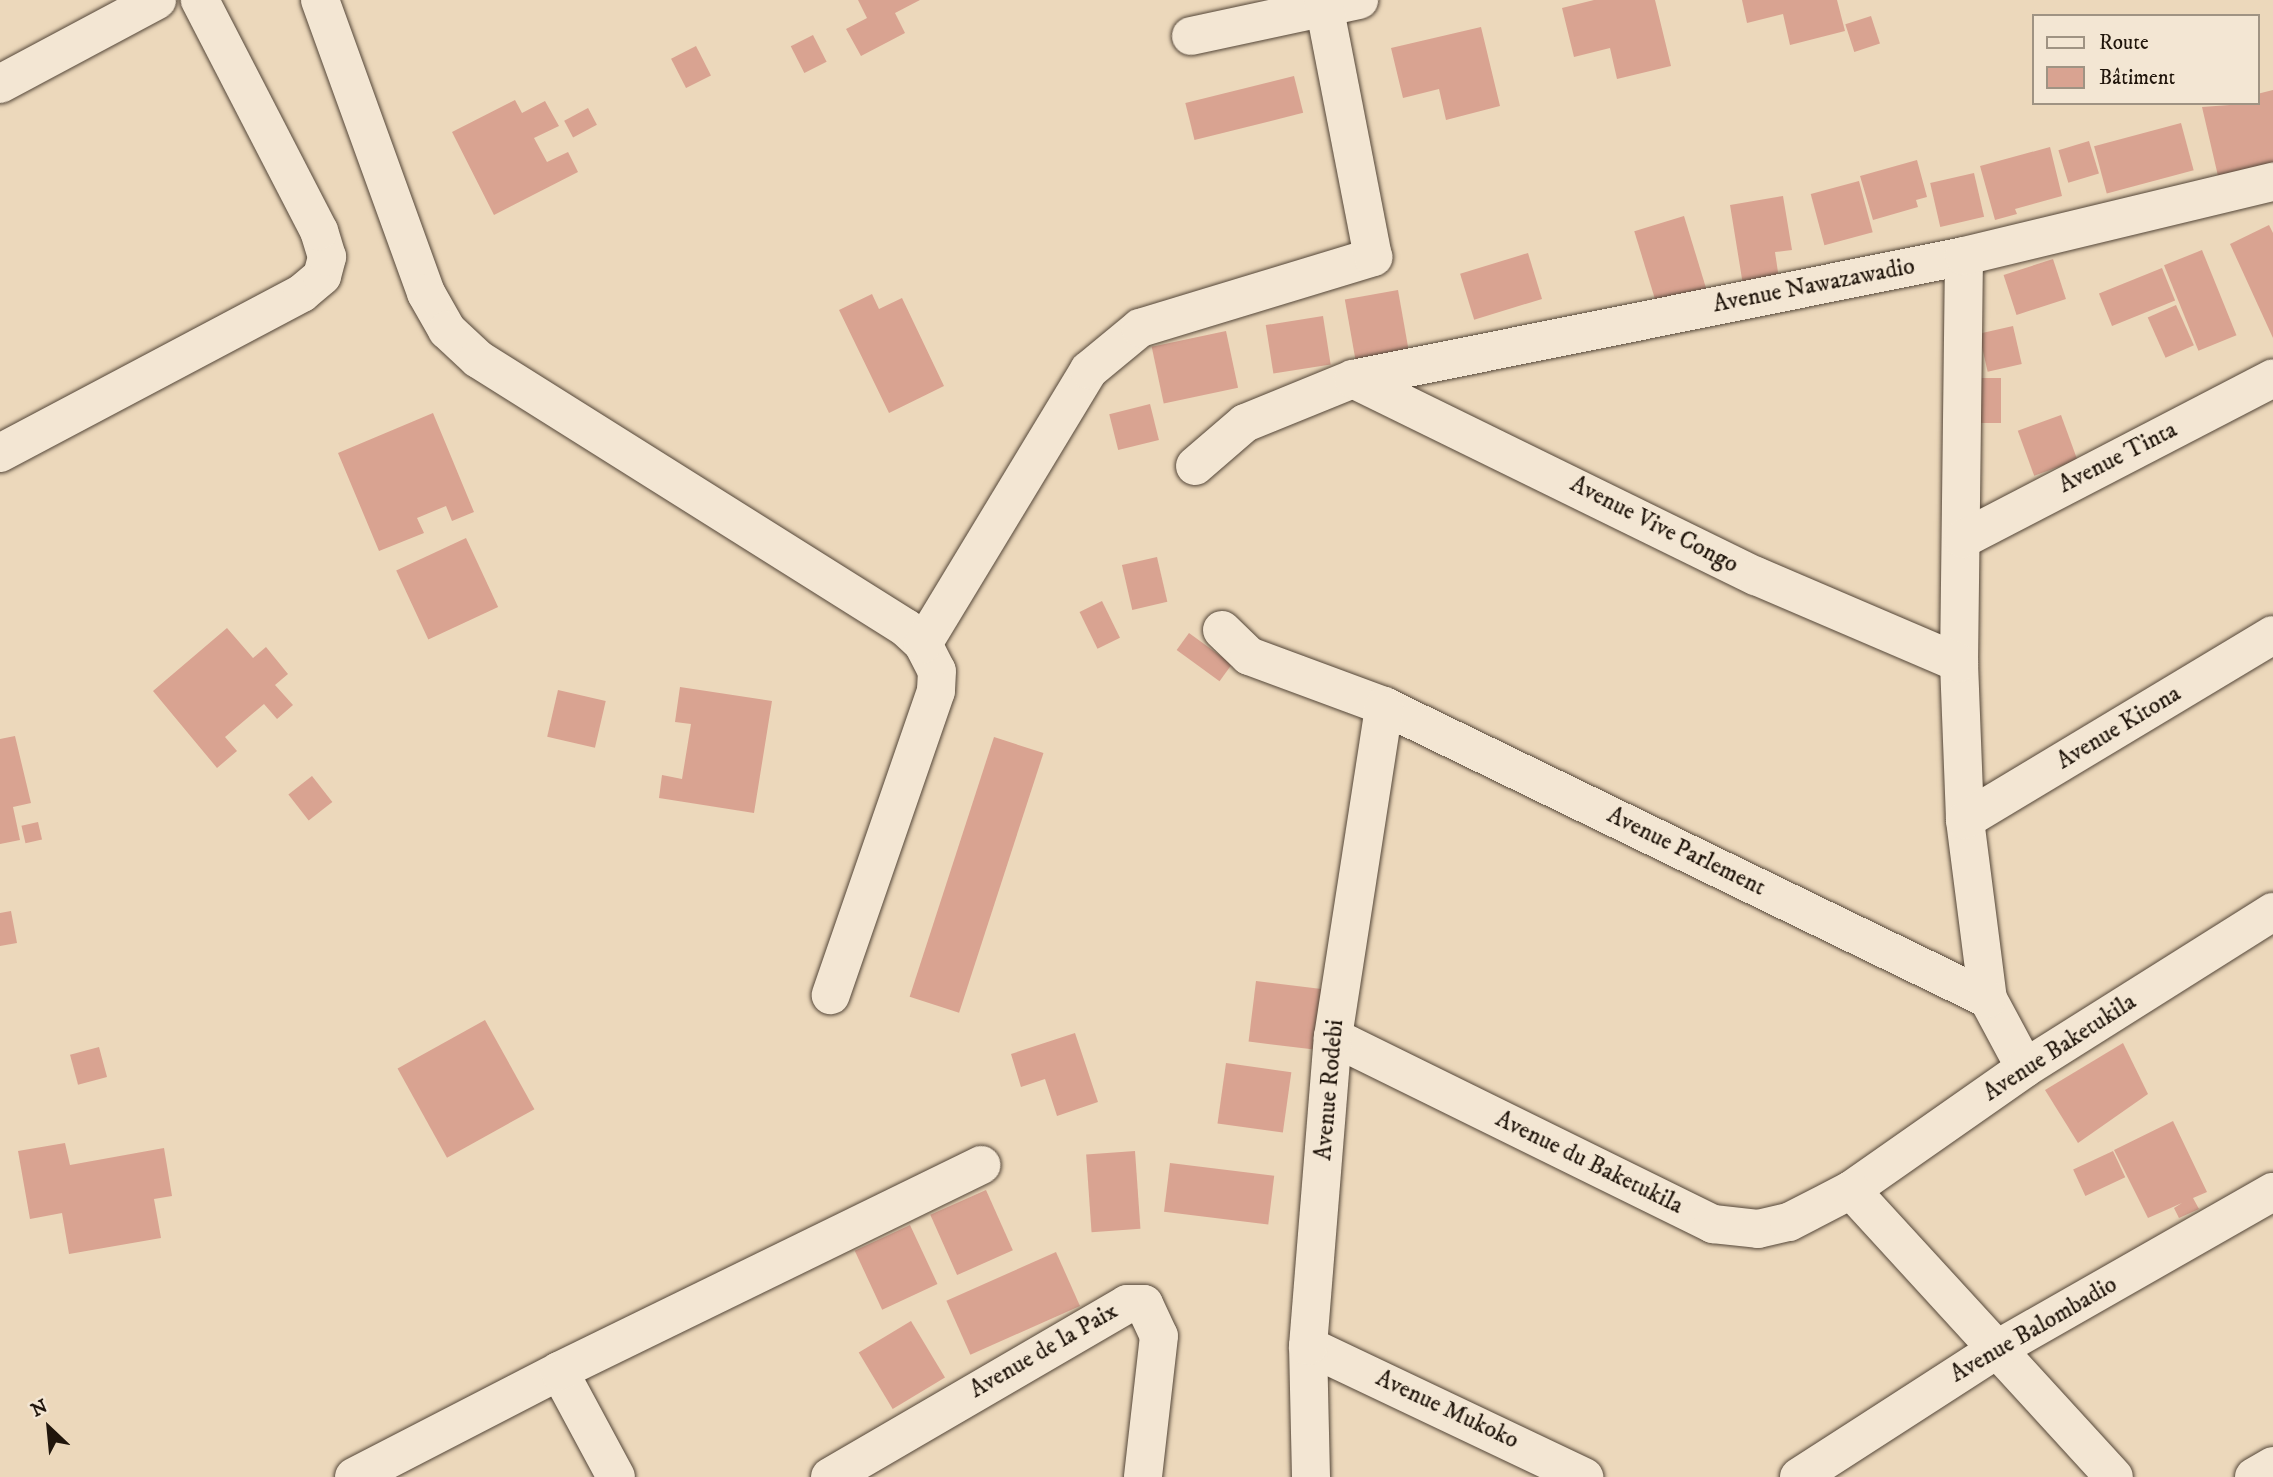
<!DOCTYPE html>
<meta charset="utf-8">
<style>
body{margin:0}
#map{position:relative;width:2273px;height:1477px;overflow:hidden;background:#ecd8bb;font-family:"IM FELL DW Pica",serif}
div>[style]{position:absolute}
.building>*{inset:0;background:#d9a391;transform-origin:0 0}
.roads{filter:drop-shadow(0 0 2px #544638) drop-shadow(0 0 2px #544638)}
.minor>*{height:38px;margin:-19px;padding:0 19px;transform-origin:19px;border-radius:19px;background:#f3e6d3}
span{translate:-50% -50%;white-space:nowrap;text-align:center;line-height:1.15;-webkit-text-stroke:5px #f3e6d3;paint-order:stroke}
.street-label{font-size:24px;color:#21160c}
.legend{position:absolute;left:2032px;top:14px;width:228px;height:91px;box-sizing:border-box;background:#f3e6d3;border:2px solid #9f9383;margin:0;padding:9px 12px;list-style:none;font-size:21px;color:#21160c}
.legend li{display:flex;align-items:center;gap:14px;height:35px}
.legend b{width:35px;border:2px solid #9f9383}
.north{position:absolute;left:14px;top:1393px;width:70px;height:70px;-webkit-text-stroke:5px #f3e6d3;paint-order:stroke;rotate:334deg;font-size:19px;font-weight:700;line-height:28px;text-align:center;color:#21160c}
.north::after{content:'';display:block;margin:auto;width:24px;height:32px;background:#21160c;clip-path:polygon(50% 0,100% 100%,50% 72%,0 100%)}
</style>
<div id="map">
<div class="building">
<i style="clip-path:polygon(858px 0,920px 0,895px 13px,905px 33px,861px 56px,846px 29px,867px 18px)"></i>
<i style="clip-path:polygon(1594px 0,1655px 0,1671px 66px,1617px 79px,1610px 48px,1574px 57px,1562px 8px)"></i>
<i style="clip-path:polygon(1742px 0,1837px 0,1845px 31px,1790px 45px,1783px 14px,1747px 23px)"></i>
<i style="left:1871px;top:16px;width:29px;height:27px;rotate:72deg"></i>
<i style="clip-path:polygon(1481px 27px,1500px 106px,1446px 120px,1439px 89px,1403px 98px,1391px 48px)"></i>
<i style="left:813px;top:35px;width:30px;height:25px;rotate:63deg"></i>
<i style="left:696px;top:46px;width:33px;height:28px;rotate:63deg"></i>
<i style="left:1294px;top:76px;width:38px;height:112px;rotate:76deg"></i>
<i style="clip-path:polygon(2273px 90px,2273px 164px,2218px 176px,2202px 107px,2257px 103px,2257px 94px)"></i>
<i style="clip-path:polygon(515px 100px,522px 113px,545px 101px,559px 126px,534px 138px,547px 162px,568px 152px,578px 172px,494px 215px,452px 132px)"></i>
<i style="left:588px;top:108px;width:19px;height:27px;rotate:62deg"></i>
<i style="left:2181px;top:123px;width:49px;height:90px;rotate:75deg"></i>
<i style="left:2089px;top:141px;width:34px;height:32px;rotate:73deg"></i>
<i style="clip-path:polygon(2050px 147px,2062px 196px,2015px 209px,2017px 214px,1995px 220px,1980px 166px)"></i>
<i style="clip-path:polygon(1917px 160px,1927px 197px,1916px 200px,1918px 207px,1873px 220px,1860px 176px)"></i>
<i style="left:1974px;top:173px;width:45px;height:45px;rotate:77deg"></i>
<i style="left:1859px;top:181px;width:53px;height:50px;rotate:75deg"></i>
<i style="clip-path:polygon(1783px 196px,1792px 250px,1775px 252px,1779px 279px,1743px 285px,1730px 205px)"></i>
<i style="left:1684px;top:216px;width:76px;height:52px;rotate:73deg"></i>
<i style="clip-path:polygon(2269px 225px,2273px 233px,2273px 338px,2230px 244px)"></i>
<i style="left:2202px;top:250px;width:92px;height:41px;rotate:68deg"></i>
<i style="left:1528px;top:253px;width:48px;height:71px;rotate:73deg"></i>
<i style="left:2053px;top:259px;width:42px;height:52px;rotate:72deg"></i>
<i style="left:2162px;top:268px;width:35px;height:68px;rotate:68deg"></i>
<i style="left:1398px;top:290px;width:61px;height:54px;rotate:80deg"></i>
<i style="clip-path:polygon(872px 294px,879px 309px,902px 298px,944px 386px,889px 413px,839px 310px)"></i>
<i style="left:2176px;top:305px;width:44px;height:31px;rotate:66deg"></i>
<i style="left:1323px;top:316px;width:49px;height:58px;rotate:81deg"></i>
<i style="left:2013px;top:326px;width:39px;height:35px;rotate:77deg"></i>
<i style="left:1226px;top:331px;width:58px;height:76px;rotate:78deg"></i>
<i style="left:1981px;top:378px;width:20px;height:45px"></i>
<i style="left:1150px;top:404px;width:37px;height:42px;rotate:76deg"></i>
<i style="clip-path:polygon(433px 413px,474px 512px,452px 521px,446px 506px,417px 518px,424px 533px,379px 551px,338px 453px)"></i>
<i style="left:2061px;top:415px;width:48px;height:46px;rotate:70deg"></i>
<i style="left:466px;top:538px;width:76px;height:77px;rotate:65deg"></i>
<i style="left:1157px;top:557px;width:46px;height:36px;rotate:77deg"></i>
<i style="left:1102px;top:601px;width:41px;height:25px;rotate:64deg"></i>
<i style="clip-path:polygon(227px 628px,253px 658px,266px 647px,288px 674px,275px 685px,293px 705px,277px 719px,264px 704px,225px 737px,237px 751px,217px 768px,153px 691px)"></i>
<i style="left:1189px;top:633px;width:53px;height:21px;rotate:36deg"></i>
<i style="clip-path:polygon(680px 687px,772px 701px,754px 813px,659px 798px,662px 775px,682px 779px,691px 724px,675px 722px)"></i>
<i style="left:558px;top:690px;width:49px;height:48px;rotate:13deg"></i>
<i style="clip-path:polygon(15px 736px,31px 803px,13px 807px,20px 840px,0 844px,0 739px)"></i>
<i style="left:994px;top:737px;width:52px;height:273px;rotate:18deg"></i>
<i style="left:312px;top:776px;width:33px;height:30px;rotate:52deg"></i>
<i style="left:38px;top:822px;width:18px;height:17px;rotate:77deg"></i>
<i style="clip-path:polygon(11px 911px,17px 943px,0 946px,0 913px)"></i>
<i style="left:1256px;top:981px;width:66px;height:61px;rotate:7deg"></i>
<i style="left:485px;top:1020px;width:102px;height:100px;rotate:61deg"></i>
<i style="clip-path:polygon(1075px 1033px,1098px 1102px,1057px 1116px,1045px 1079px,1021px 1087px,1011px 1054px)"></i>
<i style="clip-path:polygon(2123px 1043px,2148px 1094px,2078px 1143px,2045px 1090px)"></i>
<i style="left:99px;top:1047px;width:31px;height:30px;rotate:75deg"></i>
<i style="left:1226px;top:1063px;width:66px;height:61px;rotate:8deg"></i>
<i style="clip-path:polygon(2173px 1121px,2207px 1192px,2193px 1198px,2199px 1209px,2179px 1218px,2174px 1208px,2182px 1203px,2148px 1218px,2114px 1150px)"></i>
<i style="clip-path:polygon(65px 1143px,70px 1165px,164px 1148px,172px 1196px,154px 1199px,161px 1238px,69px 1254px,62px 1213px,30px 1219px,18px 1151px)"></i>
<i style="left:1135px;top:1151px;width:78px;height:49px;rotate:86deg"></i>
<i style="left:2113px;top:1151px;width:29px;height:44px;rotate:65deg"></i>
<i style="left:1170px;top:1163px;width:105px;height:49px;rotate:7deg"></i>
<i style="left:986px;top:1190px;width:66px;height:61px;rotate:66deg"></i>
<i style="left:910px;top:1225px;width:65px;height:61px;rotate:65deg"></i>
<i style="left:1056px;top:1252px;width:59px;height:120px;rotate:66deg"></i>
<i style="left:911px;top:1321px;width:66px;height:61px;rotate:59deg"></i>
</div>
<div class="roads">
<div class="minor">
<i style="left:320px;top:0;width:312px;rotate:70.1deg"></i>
<i style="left:426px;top:293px;width:43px;rotate:60.4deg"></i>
<i style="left:447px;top:330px;width:42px;rotate:43.1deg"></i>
<i style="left:478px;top:359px;width:506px;rotate:32.15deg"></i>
<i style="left:906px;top:628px;width:23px;rotate:43deg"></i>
<i style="left:923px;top:644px;width:30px;rotate:63deg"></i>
<i style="left:937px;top:671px;width:20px;rotate:93deg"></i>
<i style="left:936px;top:691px;width:322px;rotate:109.1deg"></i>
<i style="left:1191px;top:36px;width:172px;rotate:-12.1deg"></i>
<i style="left:0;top:84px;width:178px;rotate:-28.1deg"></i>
<i style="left:1964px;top:256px;width:407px;rotate:90.7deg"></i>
<i style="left:1959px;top:663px;width:157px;rotate:87.8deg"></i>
<i style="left:1965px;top:820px;width:180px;rotate:82.7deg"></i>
<i style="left:1988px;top:999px;width:78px;rotate:61.8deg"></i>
<i style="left:1353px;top:379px;width:449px;rotate:26.1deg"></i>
<i style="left:1756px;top:576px;width:221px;rotate:23.2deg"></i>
<i style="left:0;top:453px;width:342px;rotate:-27.9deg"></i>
<i style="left:302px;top:293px;width:26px;rotate:-40deg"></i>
<i style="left:322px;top:276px;width:20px;rotate:-75deg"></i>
<i style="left:327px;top:257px;width:27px;rotate:-107deg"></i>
<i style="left:319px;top:231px;width:260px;rotate:-117.3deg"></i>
<i style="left:1195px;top:466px;width:66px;rotate:-40.7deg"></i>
<i style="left:1245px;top:423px;width:117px;rotate:-22.2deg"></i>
<i style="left:1353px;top:379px;width:623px;rotate:-11.38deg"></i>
<i style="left:1964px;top:256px;width:318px;rotate:-13.5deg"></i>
<i style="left:1963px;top:539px;width:349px;rotate:-27.4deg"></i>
<i style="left:1222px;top:630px;width:37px;rotate:44deg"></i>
<i style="left:1249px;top:656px;width:144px;rotate:20.3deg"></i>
<i style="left:1384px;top:706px;width:671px;rotate:25.88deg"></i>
<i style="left:923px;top:644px;width:320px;rotate:-58.8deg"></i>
<i style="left:1089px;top:370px;width:66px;rotate:-39.5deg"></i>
<i style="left:1140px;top:328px;width:244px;rotate:-16.9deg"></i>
<i style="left:1373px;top:257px;width:262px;rotate:-101deg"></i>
<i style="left:1965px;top:820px;width:359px;rotate:-31deg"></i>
<i style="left:1333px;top:1037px;width:424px;rotate:26.2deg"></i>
<i style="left:1713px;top:1224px;width:45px;rotate:6.3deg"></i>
<i style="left:1758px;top:1229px;width:32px;rotate:-13deg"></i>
<i style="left:1789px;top:1222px;width:70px;rotate:-27.3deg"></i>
<i style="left:1851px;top:1190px;width:213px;rotate:-35deg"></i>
<i style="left:2025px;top:1068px;width:293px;rotate:-32.2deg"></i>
<i style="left:1851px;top:1190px;width:389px;rotate:47.5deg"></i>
<i style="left:1308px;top:1346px;width:306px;rotate:25.4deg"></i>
<i style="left:559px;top:1371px;width:120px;rotate:61.7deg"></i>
<i style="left:354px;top:1477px;width:231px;rotate:-27.3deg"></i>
<i style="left:559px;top:1371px;width:470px;rotate:-26deg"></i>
<i style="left:830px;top:1477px;width:344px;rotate:-30.2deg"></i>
<i style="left:1127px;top:1304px;width:17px"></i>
<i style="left:1144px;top:1304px;width:35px;rotate:65deg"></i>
<i style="left:1159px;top:1336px;width:142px;rotate:96.5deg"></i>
<i style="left:1311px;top:1477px;width:131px;rotate:-91.3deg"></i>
<i style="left:1308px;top:1346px;width:310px;rotate:-85.4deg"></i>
<i style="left:1333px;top:1037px;width:335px;rotate:-81.2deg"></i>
<i style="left:1799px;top:1477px;width:238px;rotate:-32.8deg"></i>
<i style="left:1999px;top:1348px;width:315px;rotate:-29.7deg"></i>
<i style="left:2254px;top:1477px;width:22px;rotate:-30deg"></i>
</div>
</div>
<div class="street-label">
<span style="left:1814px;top:286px;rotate:-11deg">Avenue Nawazawadio</span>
<span style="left:2118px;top:458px;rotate:-27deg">Avenue Tinta</span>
<span style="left:1654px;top:525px;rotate:27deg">Avenue Vive Congo</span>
<span style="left:2119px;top:728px;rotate:-31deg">Avenue Kitona</span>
<span style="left:1686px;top:852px;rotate:26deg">Avenue Parlement</span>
<span style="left:2060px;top:1048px;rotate:-33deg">Avenue Baketukila</span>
<span style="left:1330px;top:1090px;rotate:-85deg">Avenue Rodebi</span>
<span style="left:1589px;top:1163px;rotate:26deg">Avenue du Baketukila</span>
<span style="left:2034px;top:1330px;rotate:-30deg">Avenue Balombadio</span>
<span style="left:1044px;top:1351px;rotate:-30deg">Avenue de la Paix</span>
<span style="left:1447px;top:1410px;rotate:25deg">Avenue Mukoko</span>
</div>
<ul class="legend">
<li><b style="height:9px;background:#f3e6d3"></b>Route</li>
<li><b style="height:19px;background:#d9a391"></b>Bâtiment</li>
</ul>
<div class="north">N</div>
</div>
